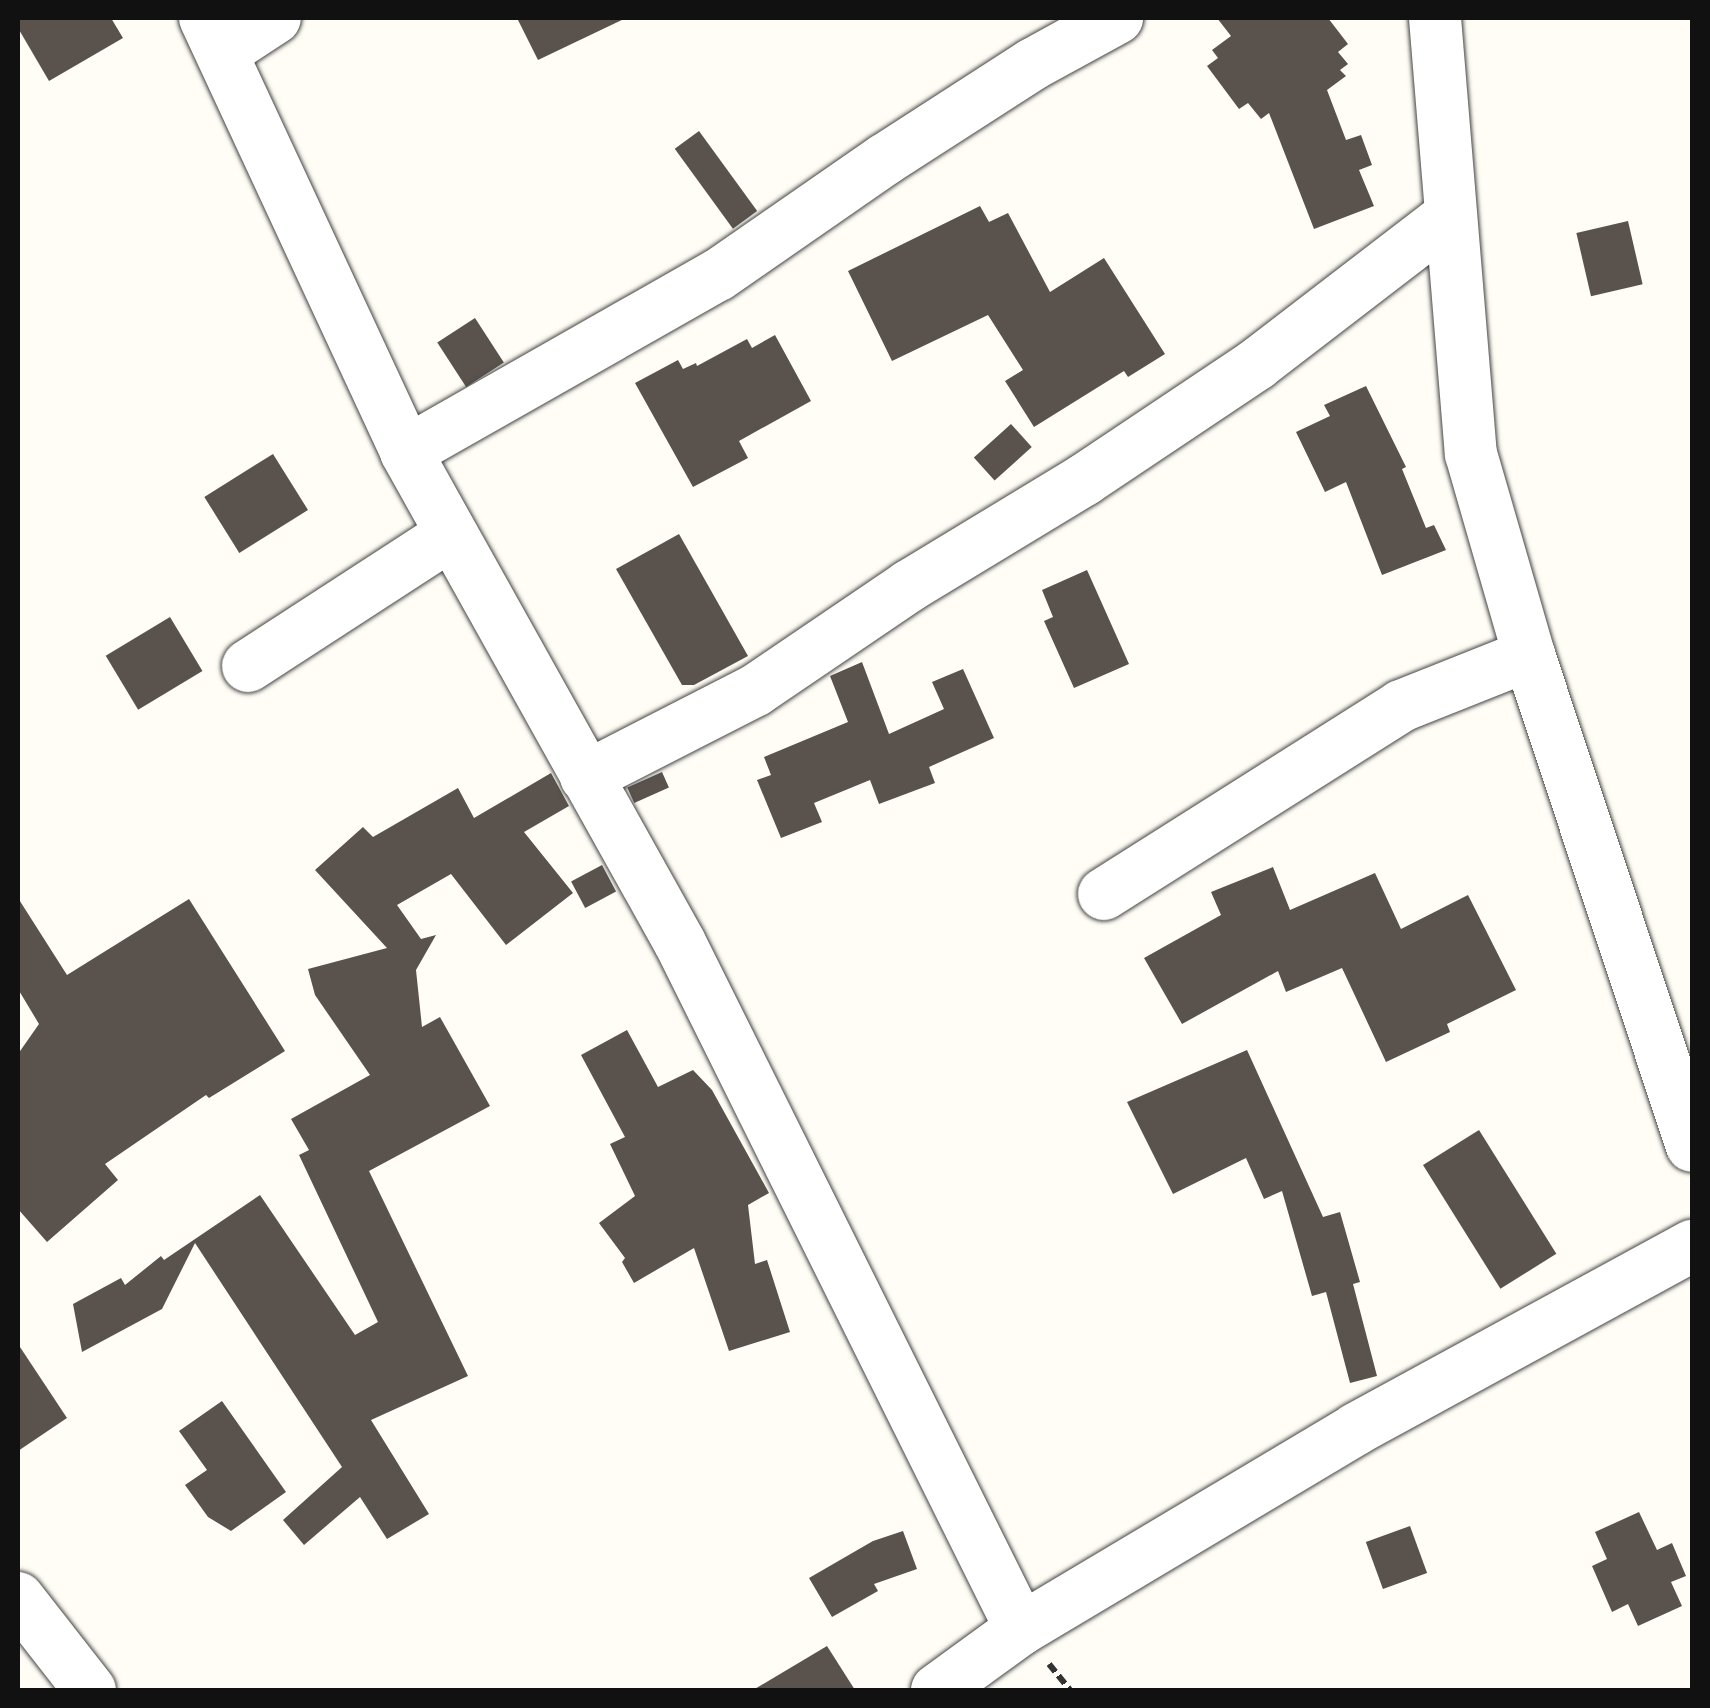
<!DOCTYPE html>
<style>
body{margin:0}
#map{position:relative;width:1710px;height:1708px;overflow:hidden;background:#fffdf5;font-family:"Zilla Slab",serif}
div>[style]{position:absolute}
.building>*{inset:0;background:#5a524d;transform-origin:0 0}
.path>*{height:6px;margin-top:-3px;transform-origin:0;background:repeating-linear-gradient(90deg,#333 0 10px,transparent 0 15px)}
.roads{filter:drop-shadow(0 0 2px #444) drop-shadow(0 0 2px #444)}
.minor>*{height:52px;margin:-26px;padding:0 26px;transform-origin:26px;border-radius:26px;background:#fff}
span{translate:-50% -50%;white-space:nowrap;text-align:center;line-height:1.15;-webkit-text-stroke:10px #fff;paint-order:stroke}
.frame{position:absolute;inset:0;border:20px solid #111;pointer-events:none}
</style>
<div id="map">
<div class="building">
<i style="clip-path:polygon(18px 18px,111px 18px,123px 38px,49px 81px,18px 28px)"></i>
<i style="clip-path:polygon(517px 18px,626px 18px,538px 60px)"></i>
<i style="clip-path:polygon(1217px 18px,1328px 18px,1348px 44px,1338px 52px,1348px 64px,1340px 70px,1346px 76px,1327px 90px,1346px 140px,1361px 135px,1372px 165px,1359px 170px,1374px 206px,1314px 229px,1269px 113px,1261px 119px,1248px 103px,1239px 109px,1207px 66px,1218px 58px,1212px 50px,1231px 36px)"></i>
<i style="left:699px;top:131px;width:99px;height:30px;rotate:54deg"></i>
<i style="clip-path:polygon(980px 206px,989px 222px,1008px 213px,1050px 292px,1104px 258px,1165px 354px,1128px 377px,1124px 371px,1034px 427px,1005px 381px,1023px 370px,988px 315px,892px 361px,848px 271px)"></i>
<i style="left:1628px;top:221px;width:65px;height:53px;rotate:77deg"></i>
<i style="left:475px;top:318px;width:53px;height:45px;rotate:57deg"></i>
<i style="clip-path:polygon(775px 335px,811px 401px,739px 441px,748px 458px,693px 487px,635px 383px,678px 360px,683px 369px,696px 363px,697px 366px,747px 339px,752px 348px)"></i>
<i style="clip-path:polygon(1366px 386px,1406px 467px,1402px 469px,1426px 528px,1434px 525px,1446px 550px,1382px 575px,1346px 482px,1325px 492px,1296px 432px,1330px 416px,1324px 405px)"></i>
<i style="left:1011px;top:424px;width:31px;height:50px;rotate:48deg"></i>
<i style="left:273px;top:454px;width:66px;height:81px;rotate:58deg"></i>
<i style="clip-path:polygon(679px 534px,748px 656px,694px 685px,682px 685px,616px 569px)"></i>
<i style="clip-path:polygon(1087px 570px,1129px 664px,1074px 688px,1044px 621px,1053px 617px,1042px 590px)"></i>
<i style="left:170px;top:617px;width:63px;height:75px;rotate:59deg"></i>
<i style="clip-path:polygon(862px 662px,889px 734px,944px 709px,932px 682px,963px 669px,994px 738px,929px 767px,935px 783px,879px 804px,870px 780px,814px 803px,822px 822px,781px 838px,757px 780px,771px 775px,764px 757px,848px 722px,830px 676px)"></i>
<i style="left:662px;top:772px;width:17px;height:38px;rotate:66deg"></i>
<i style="clip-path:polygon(551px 773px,569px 806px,524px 832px,573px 893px,506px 945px,451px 874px,397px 905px,421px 939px,436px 935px,416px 970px,422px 1027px,440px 1017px,490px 1106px,369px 1171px,468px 1376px,371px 1420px,429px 1514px,387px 1539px,360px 1497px,304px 1545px,283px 1520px,342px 1467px,195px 1243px,162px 1309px,82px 1352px,73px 1304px,121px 1278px,125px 1285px,161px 1256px,164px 1260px,260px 1195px,355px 1335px,378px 1322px,299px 1155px,309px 1150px,291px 1119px,370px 1075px,315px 995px,308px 969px,387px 948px,315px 870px,363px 827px,373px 837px,458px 788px,474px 818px)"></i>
<i style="left:602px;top:865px;width:30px;height:35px;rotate:62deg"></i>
<i style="clip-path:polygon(1273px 867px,1290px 910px,1375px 873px,1401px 929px,1468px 895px,1516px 990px,1447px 1024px,1450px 1032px,1386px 1062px,1342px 968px,1286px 992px,1278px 971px,1182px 1024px,1144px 958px,1221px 915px,1211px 892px)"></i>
<i style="clip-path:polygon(18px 898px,67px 975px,189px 899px,285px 1051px,209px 1098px,206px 1095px,105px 1164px,118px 1180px,47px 1242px,18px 1209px,18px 1054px,39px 1024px,18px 989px)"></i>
<i style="clip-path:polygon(627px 1030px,658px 1087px,693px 1070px,712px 1090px,769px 1193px,748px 1205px,755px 1264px,767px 1260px,790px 1332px,729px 1351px,694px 1248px,634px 1283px,622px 1262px,625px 1258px,599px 1223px,635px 1196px,610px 1144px,625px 1137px,581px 1055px)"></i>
<i style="clip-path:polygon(1247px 1050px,1323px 1217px,1340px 1212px,1360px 1282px,1353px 1284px,1377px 1376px,1350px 1383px,1326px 1292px,1312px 1296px,1282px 1191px,1264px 1199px,1246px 1158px,1173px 1194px,1127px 1102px)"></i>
<i style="left:1479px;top:1130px;width:146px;height:66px;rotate:58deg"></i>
<i style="clip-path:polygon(18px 1344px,67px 1418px,18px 1451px)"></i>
<i style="clip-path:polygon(222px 1401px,286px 1492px,231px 1531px,208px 1517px,185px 1485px,207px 1470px,179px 1431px)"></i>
<i style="clip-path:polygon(1639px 1512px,1657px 1550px,1672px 1543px,1686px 1576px,1671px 1582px,1682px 1606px,1638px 1626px,1628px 1604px,1612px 1612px,1592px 1566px,1607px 1559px,1595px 1532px)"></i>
<i style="left:1410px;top:1526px;width:50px;height:47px;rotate:70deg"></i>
<i style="clip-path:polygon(903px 1531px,917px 1569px,874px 1584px,878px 1591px,832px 1617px,809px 1578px,873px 1541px)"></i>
<i style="clip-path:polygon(827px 1646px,855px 1690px,753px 1690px)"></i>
</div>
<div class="path">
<i style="left:1049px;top:1664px;width:33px;rotate:51deg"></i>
</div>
<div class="roads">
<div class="minor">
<i style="left:205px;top:18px;width:478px;rotate:65.1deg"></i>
<i style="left:406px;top:452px;width:562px;rotate:60.84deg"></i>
<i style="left:680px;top:943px;width:766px;rotate:63.57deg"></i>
<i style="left:1435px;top:18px;width:437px;rotate:85.3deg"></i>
<i style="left:1471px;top:454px;width:209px;rotate:73.9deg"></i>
<i style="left:1529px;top:655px;width:517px;rotate:71.64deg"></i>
<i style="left:223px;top:52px;width:62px;rotate:-33.2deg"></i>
<i style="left:406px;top:452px;width:359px;rotate:-29.6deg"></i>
<i style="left:718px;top:275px;width:202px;rotate:-34.7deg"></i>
<i style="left:884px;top:160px;width:177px;rotate:-32.8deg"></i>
<i style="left:1033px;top:64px;width:96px;rotate:-28.7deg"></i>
<i style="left:248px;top:666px;width:241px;rotate:-33deg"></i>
<i style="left:586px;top:777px;width:191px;rotate:-27.1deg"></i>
<i style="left:756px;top:690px;width:185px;rotate:-34.2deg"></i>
<i style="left:909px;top:586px;width:205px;rotate:-31.2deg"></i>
<i style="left:1084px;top:480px;width:208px;rotate:-33.8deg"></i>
<i style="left:1257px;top:364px;width:243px;rotate:-37.5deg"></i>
<i style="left:1104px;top:894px;width:352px;rotate:-32.3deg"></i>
<i style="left:1401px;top:706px;width:138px;rotate:-21.7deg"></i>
<i style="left:18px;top:1598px;width:117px;rotate:52deg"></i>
<i style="left:937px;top:1690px;width:104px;rotate:-36deg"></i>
<i style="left:1021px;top:1629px;width:390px;rotate:-30.8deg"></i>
<i style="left:1356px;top:1429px;width:383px;rotate:-28.6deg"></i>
</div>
</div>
<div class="frame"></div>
</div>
